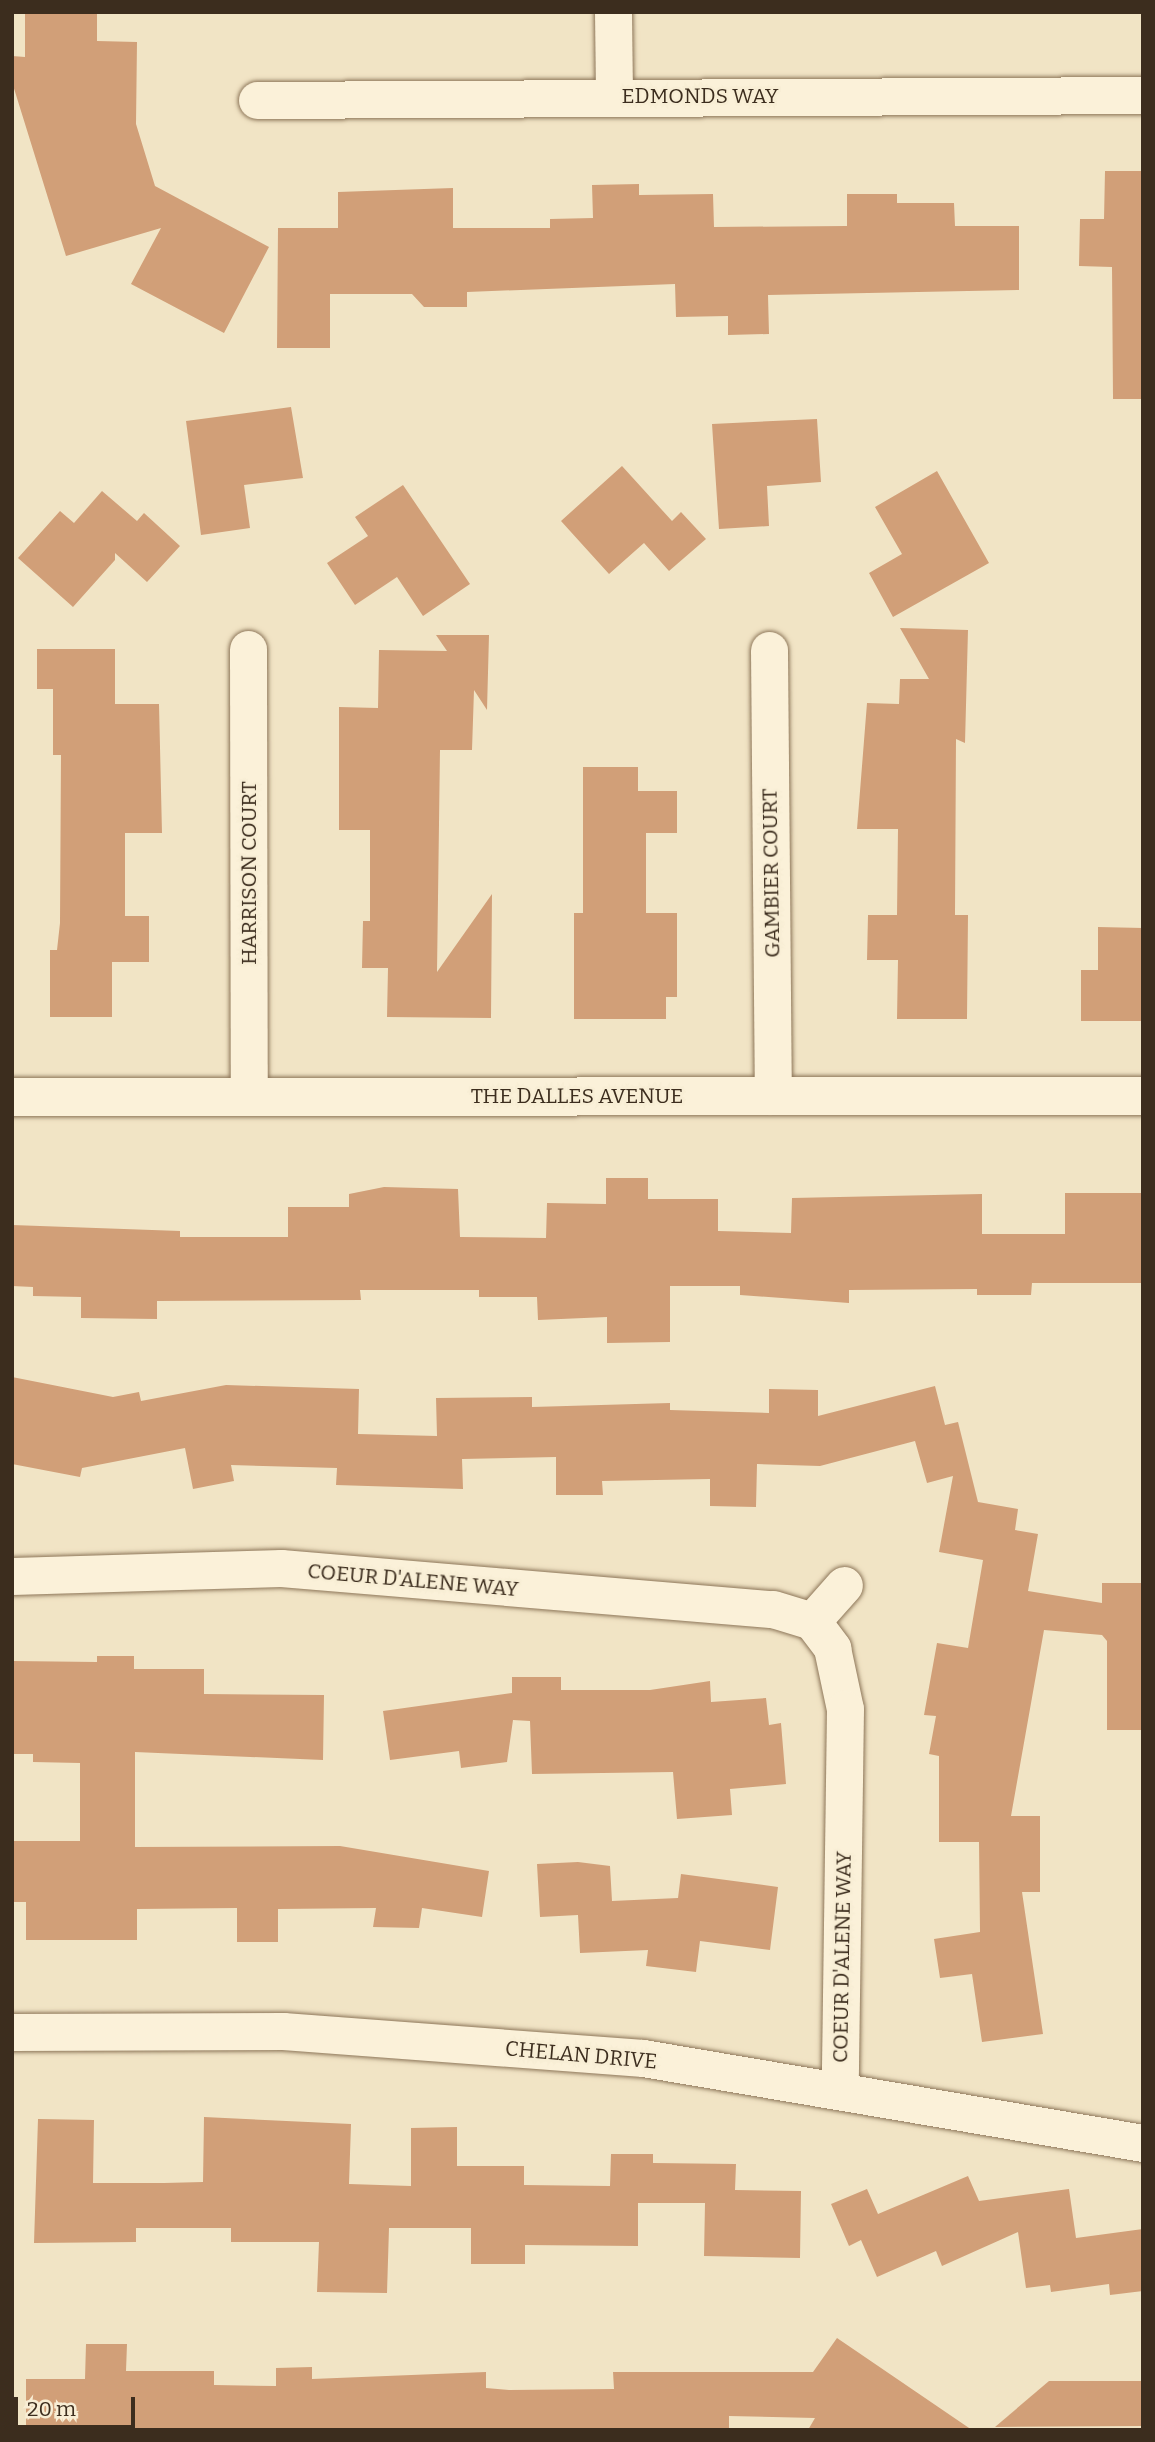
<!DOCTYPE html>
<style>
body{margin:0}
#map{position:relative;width:1155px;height:2442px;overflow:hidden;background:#f1e4c5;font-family:Bitter,serif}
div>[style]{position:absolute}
.building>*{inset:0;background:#d19f78}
.roads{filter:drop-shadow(0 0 2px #8d7659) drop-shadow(0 0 2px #8d7659)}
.minor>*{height:37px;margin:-18.5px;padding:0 18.5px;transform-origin:18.5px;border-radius:18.5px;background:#fbf1d9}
.tertiary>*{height:38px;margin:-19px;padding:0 19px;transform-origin:19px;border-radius:19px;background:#fbf1d9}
span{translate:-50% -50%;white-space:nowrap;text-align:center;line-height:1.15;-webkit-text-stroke:5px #f8eed5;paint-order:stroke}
.street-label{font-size:21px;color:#3c2d1e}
.frame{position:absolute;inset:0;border:14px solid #3c2d1e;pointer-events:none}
.scale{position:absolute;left:14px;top:2397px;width:121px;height:32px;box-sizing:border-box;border:4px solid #3c2d1e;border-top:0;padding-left:9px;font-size:21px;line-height:24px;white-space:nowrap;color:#3c2d1e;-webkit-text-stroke:5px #f8eed5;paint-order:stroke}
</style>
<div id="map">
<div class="building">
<i style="clip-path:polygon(25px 12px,97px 12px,97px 41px,137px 42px,136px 124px,155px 186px,269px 247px,224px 333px,131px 284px,161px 228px,66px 256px,12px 82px,12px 56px,25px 57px)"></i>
<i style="clip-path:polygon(1105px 171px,1143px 171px,1143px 399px,1113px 399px,1112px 267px,1079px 266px,1080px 219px,1104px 219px)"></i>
<i style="clip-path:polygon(639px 184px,639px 195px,713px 194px,714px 227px,847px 226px,847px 194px,897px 194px,897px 203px,954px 203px,955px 226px,1019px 226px,1019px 290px,768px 295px,769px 334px,728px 335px,728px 316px,676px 317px,675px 284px,467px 292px,467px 307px,424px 307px,412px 294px,330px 294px,330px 348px,277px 348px,278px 228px,338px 228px,338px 192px,453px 188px,453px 228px,550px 228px,550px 219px,593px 218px,592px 185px)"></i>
<i style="clip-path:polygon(291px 407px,303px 478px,244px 485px,250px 528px,201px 535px,186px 421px)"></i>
<i style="clip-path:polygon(817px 419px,821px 482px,767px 486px,769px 526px,719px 529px,712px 424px)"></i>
<i style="clip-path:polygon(622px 466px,672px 521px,681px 512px,706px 539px,669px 571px,644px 543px,609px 574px,561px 521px)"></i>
<i style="clip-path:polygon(937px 471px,989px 563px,893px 617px,869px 573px,902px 554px,875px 507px)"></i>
<i style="clip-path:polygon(403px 485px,470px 584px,423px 616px,397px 577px,355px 605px,327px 563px,368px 536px,355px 517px)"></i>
<i style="clip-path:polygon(102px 491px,137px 521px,144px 513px,180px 546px,147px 582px,115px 553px,115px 560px,73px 607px,18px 558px,60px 511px,74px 523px)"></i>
<i style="clip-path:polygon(900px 628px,968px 630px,965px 743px,956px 739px,955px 915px,968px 915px,967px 1019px,897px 1019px,898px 960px,867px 960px,868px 915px,897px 915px,898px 829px,857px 829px,867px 703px,899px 704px,900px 679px,929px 679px)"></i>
<i style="clip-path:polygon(436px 635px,489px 635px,487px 710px,474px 690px,472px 750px,440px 750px,437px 972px,492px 894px,491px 1018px,387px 1017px,388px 968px,362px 968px,363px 921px,370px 921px,370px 830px,339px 830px,339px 707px,378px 708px,379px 650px,447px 651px)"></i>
<i style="clip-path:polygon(37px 649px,115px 649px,115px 704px,159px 704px,162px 833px,125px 833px,125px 916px,149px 916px,149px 962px,112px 962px,112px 1017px,50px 1017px,50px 950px,57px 950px,60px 923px,61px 755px,53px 755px,53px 689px,37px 689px)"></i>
<i style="clip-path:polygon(583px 767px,638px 767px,638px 791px,677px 791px,677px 833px,646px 833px,646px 913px,677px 913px,677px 997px,666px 997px,666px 1019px,574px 1019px,574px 913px,583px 913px)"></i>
<i style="clip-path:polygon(1098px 927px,1143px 928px,1143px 1021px,1081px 1021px,1081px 970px,1098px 970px)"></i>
<i style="clip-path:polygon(606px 1178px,648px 1178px,648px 1199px,718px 1199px,718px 1231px,791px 1233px,792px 1198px,982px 1194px,982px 1234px,1065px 1234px,1065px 1193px,1143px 1193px,1143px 1283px,1032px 1283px,1031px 1295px,977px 1295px,977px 1289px,849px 1290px,849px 1303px,740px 1295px,740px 1286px,670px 1286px,670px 1342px,607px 1343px,607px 1317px,538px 1320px,537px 1297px,479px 1297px,479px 1290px,360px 1290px,361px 1300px,157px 1301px,157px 1319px,81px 1318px,81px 1297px,33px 1296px,33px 1287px,12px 1286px,12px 1225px,180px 1231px,180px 1237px,288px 1237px,288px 1207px,349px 1207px,349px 1194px,384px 1187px,458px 1189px,460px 1237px,546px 1238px,547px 1203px,606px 1204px)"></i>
<i style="clip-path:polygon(12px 1377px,113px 1397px,139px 1392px,141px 1401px,226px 1385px,359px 1389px,358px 1434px,437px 1436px,436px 1398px,532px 1397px,532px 1407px,670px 1403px,670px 1410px,769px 1413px,769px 1389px,818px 1390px,818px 1416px,935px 1386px,945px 1425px,958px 1422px,978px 1502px,1018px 1509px,1015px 1530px,1038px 1534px,1028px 1591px,1102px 1603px,1102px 1583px,1143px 1583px,1143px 1730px,1107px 1730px,1107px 1641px,1102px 1635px,1044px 1630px,1011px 1816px,1040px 1816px,1040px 1892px,1022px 1892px,1043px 2034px,982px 2042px,972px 1974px,940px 1978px,934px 1939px,980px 1932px,979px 1842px,939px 1842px,939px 1756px,929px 1754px,936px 1716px,924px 1715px,937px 1643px,968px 1648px,983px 1560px,939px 1552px,953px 1476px,927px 1483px,915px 1441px,820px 1466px,757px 1464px,756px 1507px,710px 1506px,710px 1479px,602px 1481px,603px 1495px,556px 1495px,556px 1457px,462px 1459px,463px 1489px,336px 1485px,337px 1468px,231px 1465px,234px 1481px,193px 1489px,185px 1448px,82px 1468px,80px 1477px,12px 1464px)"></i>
<i style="clip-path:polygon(97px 1656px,134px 1656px,134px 1669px,204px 1669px,204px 1694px,324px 1695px,323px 1760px,135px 1752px,135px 1847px,340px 1846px,489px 1871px,482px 1917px,422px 1908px,419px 1928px,373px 1927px,376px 1908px,278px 1909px,278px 1942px,237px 1942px,237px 1908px,137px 1909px,137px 1940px,26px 1940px,26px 1902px,12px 1902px,12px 1841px,80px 1841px,80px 1763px,33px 1762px,33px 1754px,12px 1754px,12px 1661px,97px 1662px)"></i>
<i style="clip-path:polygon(512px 1677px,561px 1677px,561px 1690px,650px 1690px,710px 1681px,711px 1702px,766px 1698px,769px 1725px,781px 1723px,786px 1784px,730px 1789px,732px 1815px,677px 1819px,673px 1772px,532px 1774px,530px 1721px,513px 1720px,507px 1762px,461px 1768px,459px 1751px,390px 1760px,383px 1711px,512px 1693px)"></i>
<i style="clip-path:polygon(578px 1862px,610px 1866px,612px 1901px,678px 1898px,681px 1874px,778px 1887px,770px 1950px,700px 1941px,696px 1972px,646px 1966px,648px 1950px,580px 1953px,578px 1915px,540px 1917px,537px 1864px)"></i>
<i style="clip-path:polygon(204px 2117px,351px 2124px,349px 2184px,411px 2186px,411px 2128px,457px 2127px,457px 2166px,524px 2166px,524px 2185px,610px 2186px,611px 2154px,653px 2154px,653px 2163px,736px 2164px,735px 2190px,801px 2191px,800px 2258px,704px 2256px,705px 2203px,638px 2203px,638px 2246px,525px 2245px,525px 2264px,471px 2264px,471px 2228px,389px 2228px,387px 2293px,317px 2292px,319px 2242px,231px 2242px,231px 2228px,136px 2228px,136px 2242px,34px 2243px,38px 2119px,94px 2120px,93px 2183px,164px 2183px,203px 2182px)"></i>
<i style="clip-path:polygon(968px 2176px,979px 2201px,1069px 2189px,1076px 2238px,1143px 2229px,1143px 2291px,1110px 2295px,1109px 2284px,1051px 2292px,1050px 2285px,1026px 2288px,1018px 2232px,942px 2266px,936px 2251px,877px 2277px,861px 2240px,849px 2246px,831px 2204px,867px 2189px,878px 2214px)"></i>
<i style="clip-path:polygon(837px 2338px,972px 2430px,808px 2430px,815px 2418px,729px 2416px,729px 2430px,26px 2430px,26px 2379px,85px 2379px,86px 2344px,127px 2344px,126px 2371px,214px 2371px,214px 2385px,276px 2386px,276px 2368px,312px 2367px,312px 2379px,486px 2372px,486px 2388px,509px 2390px,614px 2389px,613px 2372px,813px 2372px)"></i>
<i style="clip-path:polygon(1049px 2381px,1143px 2381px,1143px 2426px,995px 2427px)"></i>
</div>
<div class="roads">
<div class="minor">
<i style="left:613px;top:12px;width:84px;rotate:89.3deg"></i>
<i style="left:257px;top:100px;width:886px;rotate:-0.32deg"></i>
<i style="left:248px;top:649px;width:448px;rotate:89.9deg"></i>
<i style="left:769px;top:650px;width:446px;rotate:89.5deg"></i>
<i style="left:12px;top:1576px;width:269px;rotate:-1.7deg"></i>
<i style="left:281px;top:1568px;width:494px;rotate:4.8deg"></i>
<i style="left:773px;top:1609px;width:41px;rotate:17.1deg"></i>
<i style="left:812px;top:1621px;width:34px;rotate:53deg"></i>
<i style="left:832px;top:1648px;width:62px;rotate:78deg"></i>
<i style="left:845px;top:1709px;width:381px;rotate:90.8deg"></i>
<i style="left:812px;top:1621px;width:48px;rotate:-48.4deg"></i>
<i style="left:12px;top:2032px;width:271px;rotate:-0.2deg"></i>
<i style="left:283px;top:2031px;width:361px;rotate:4.3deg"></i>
<i style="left:643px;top:2058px;width:507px;rotate:9.65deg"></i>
</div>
<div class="tertiary">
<i style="left:12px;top:1097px;width:1131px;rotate:-0.05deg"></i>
</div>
</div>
<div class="street-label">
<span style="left:700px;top:96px">EDMONDS WAY</span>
<span style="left:249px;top:873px;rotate:-90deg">HARRISON COURT</span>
<span style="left:771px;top:873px;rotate:-91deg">GAMBIER COURT</span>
<span style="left:577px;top:1096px">THE DALLES AVENUE</span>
<span style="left:413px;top:1580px;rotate:5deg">COEUR D'ALENE WAY</span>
<span style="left:842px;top:1957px;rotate:-89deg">COEUR D'ALENE WAY</span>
<span style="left:581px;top:2055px;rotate:5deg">CHELAN DRIVE</span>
</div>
<div class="frame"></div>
<div class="scale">20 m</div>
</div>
